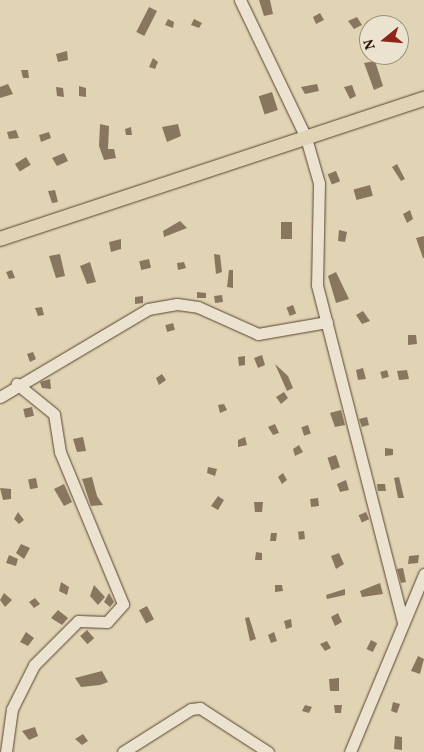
<!DOCTYPE html>
<style>
body{margin:0}
#map{position:relative;width:424px;height:752px;overflow:hidden;background:#e0d4b5;font-family:Vollkorn,serif}
div>[style]{position:absolute}
.building>*{inset:0;background:#89765e;transform-origin:0 0}
.roads{filter:drop-shadow(0 0 1px #58422d) drop-shadow(0 0 1px #58422d)}
.minor>*{height:11px;margin:-5.5px;padding:0 5.5px;transform-origin:5.5px;border-radius:5.5px;background:#ebe3cf}
.major>*{height:14px;margin:-7px;padding:0 7px;transform-origin:7px;border-radius:7px;background:#e0d4b5}
span{translate:-50% -50%;white-space:nowrap;text-align:center;line-height:1.15;-webkit-text-stroke:4px #ebe3cf;paint-order:stroke}
.north{position:absolute;left:359px;top:15px;width:50px;height:50px;box-sizing:border-box;background:#ebe3cf;border:1px solid #9e8f7c;border-radius:50%;rotate:253deg;font-size:14px;font-weight:700;line-height:20px;text-align:center;color:#2b1100}
.north::after{content:'';display:block;margin:auto;width:18px;height:22px;background:#8f2418;clip-path:polygon(50% 0,100% 100%,50% 72%,0 100%)}
</style>
<div id="map">
<div class="building">
<i style="clip-path:polygon(259px 0,270px 0,273px 14px,264px 16px)"></i>
<i style="left:149px;top:7px;width:9px;height:28px;rotate:27deg"></i>
<i style="clip-path:polygon(320px 13px,324px 20px,316px 24px,313px 17px)"></i>
<i style="clip-path:polygon(357px 17px,362px 25px,354px 29px,348px 21px)"></i>
<i style="clip-path:polygon(378px 17px,382px 25px,374px 25px,372px 19px)"></i>
<i style="clip-path:polygon(168px 19px,174px 22px,173px 28px,165px 25px)"></i>
<i style="clip-path:polygon(194px 19px,202px 23px,199px 28px,191px 25px)"></i>
<i style="clip-path:polygon(67px 51px,68px 60px,58px 62px,56px 54px)"></i>
<i style="clip-path:polygon(153px 58px,158px 62px,155px 69px,149px 67px)"></i>
<i style="clip-path:polygon(375px 61px,383px 86px,374px 90px,364px 63px)"></i>
<i style="clip-path:polygon(21px 70px,28px 70px,29px 78px,23px 78px)"></i>
<i style="clip-path:polygon(8px 84px,13px 94px,0 98px,0 87px)"></i>
<i style="clip-path:polygon(317px 84px,319px 91px,305px 94px,301px 87px)"></i>
<i style="clip-path:polygon(352px 85px,356px 96px,350px 99px,344px 87px)"></i>
<i style="clip-path:polygon(79px 86px,86px 88px,86px 97px,79px 96px)"></i>
<i style="clip-path:polygon(56px 87px,63px 88px,64px 97px,57px 96px)"></i>
<i style="left:272px;top:92px;width:19px;height:14px;rotate:72deg"></i>
<i style="clip-path:polygon(100px 124px,109px 126px,108px 149px,114px 149px,116px 158px,104px 160px,99px 146px)"></i>
<i style="clip-path:polygon(178px 124px,181px 136px,167px 142px,162px 127px)"></i>
<i style="clip-path:polygon(131px 127px,132px 135px,126px 135px,125px 129px)"></i>
<i style="clip-path:polygon(16px 130px,19px 138px,9px 139px,7px 132px)"></i>
<i style="clip-path:polygon(49px 132px,51px 138px,41px 142px,39px 135px)"></i>
<i style="clip-path:polygon(64px 153px,68px 161px,57px 166px,52px 158px)"></i>
<i style="left:26px;top:157px;width:9px;height:13px;rotate:58deg"></i>
<i style="clip-path:polygon(397px 164px,405px 179px,401px 181px,392px 167px)"></i>
<i style="left:336px;top:171px;width:11px;height:9px;rotate:68deg"></i>
<i style="left:370px;top:185px;width:11px;height:17px;rotate:75deg"></i>
<i style="clip-path:polygon(55px 190px,58px 202px,52px 203px,48px 191px)"></i>
<i style="clip-path:polygon(410px 210px,413px 219px,407px 223px,403px 214px)"></i>
<i style="clip-path:polygon(180px 221px,187px 228px,164px 237px,163px 231px)"></i>
<i style="left:281px;top:222px;width:11px;height:17px"></i>
<i style="clip-path:polygon(339px 230px,347px 232px,345px 242px,338px 241px)"></i>
<i style="clip-path:polygon(424px 236px,424px 258px,423px 258px,416px 238px)"></i>
<i style="clip-path:polygon(121px 239px,121px 249px,111px 252px,109px 242px)"></i>
<i style="clip-path:polygon(60px 254px,65px 276px,56px 278px,49px 256px)"></i>
<i style="clip-path:polygon(214px 254px,220px 255px,222px 272px,216px 274px)"></i>
<i style="left:149px;top:259px;width:9px;height:10px;rotate:77deg"></i>
<i style="clip-path:polygon(90px 262px,96px 282px,87px 284px,80px 266px)"></i>
<i style="clip-path:polygon(184px 262px,186px 268px,178px 270px,177px 263px)"></i>
<i style="clip-path:polygon(12px 270px,15px 278px,9px 279px,6px 272px)"></i>
<i style="clip-path:polygon(229px 270px,233px 270px,233px 288px,227px 287px)"></i>
<i style="clip-path:polygon(336px 272px,349px 299px,336px 303px,328px 276px)"></i>
<i style="clip-path:polygon(197px 292px,206px 293px,206px 298px,197px 298px)"></i>
<i style="left:222px;top:295px;width:7px;height:8px;rotate:82deg"></i>
<i style="clip-path:polygon(143px 296px,143px 303px,135px 304px,135px 297px)"></i>
<i style="left:293px;top:305px;width:9px;height:7px;rotate:69deg"></i>
<i style="clip-path:polygon(42px 307px,44px 315px,38px 316px,35px 308px)"></i>
<i style="clip-path:polygon(363px 311px,370px 321px,362px 324px,356px 315px)"></i>
<i style="left:173px;top:323px;width:7px;height:8px;rotate:74deg"></i>
<i style="clip-path:polygon(408px 335px,416px 335px,417px 344px,408px 345px)"></i>
<i style="clip-path:polygon(33px 352px,36px 359px,30px 362px,27px 354px)"></i>
<i style="clip-path:polygon(262px 355px,265px 365px,258px 368px,254px 358px)"></i>
<i style="clip-path:polygon(245px 356px,245px 365px,239px 366px,238px 357px)"></i>
<i style="clip-path:polygon(275px 364px,288px 376px,293px 388px,287px 391px)"></i>
<i style="clip-path:polygon(363px 368px,366px 379px,358px 380px,356px 370px)"></i>
<i style="left:387px;top:370px;width:7px;height:7px;rotate:74deg"></i>
<i style="clip-path:polygon(407px 370px,409px 379px,399px 380px,397px 371px)"></i>
<i style="clip-path:polygon(162px 374px,166px 380px,159px 385px,156px 378px)"></i>
<i style="clip-path:polygon(50px 379px,51px 389px,42px 388px,40px 382px)"></i>
<i style="clip-path:polygon(284px 392px,288px 398px,281px 404px,276px 397px)"></i>
<i style="clip-path:polygon(224px 404px,227px 410px,220px 413px,218px 405px)"></i>
<i style="left:32px;top:407px;width:9px;height:9px;rotate:77deg"></i>
<i style="clip-path:polygon(341px 410px,345px 425px,335px 427px,330px 413px)"></i>
<i style="clip-path:polygon(367px 417px,369px 425px,362px 427px,359px 419px)"></i>
<i style="clip-path:polygon(275px 424px,279px 433px,273px 435px,268px 427px)"></i>
<i style="left:308px;top:425px;width:9px;height:7px;rotate:72deg"></i>
<i style="clip-path:polygon(83px 437px,86px 451px,77px 452px,73px 439px)"></i>
<i style="clip-path:polygon(245px 437px,247px 445px,238px 447px,238px 440px)"></i>
<i style="clip-path:polygon(299px 445px,303px 452px,295px 456px,293px 449px)"></i>
<i style="clip-path:polygon(385px 448px,393px 449px,393px 455px,385px 456px)"></i>
<i style="left:336px;top:455px;width:13px;height:9px;rotate:72deg"></i>
<i style="clip-path:polygon(208px 467px,217px 469px,215px 476px,207px 473px)"></i>
<i style="clip-path:polygon(283px 473px,287px 480px,282px 484px,278px 477px)"></i>
<i style="clip-path:polygon(92px 477px,97px 496px,103px 505px,91px 506px,82px 479px)"></i>
<i style="clip-path:polygon(399px 477px,404px 498px,398px 498px,394px 478px)"></i>
<i style="left:36px;top:478px;width:10px;height:8px;rotate:79deg"></i>
<i style="clip-path:polygon(346px 480px,349px 490px,340px 492px,337px 484px)"></i>
<i style="clip-path:polygon(64px 484px,72px 502px,64px 506px,54px 489px)"></i>
<i style="clip-path:polygon(377px 484px,385px 484px,386px 491px,378px 491px)"></i>
<i style="clip-path:polygon(0 488px,11px 489px,11px 499px,3px 500px)"></i>
<i style="clip-path:polygon(218px 496px,224px 500px,218px 510px,211px 506px)"></i>
<i style="left:318px;top:498px;width:8px;height:8px;rotate:83deg"></i>
<i style="clip-path:polygon(254px 502px,263px 502px,262px 512px,255px 512px)"></i>
<i style="clip-path:polygon(18px 512px,24px 520px,19px 524px,14px 519px)"></i>
<i style="left:366px;top:512px;width:8px;height:8px;rotate:67deg"></i>
<i style="left:304px;top:531px;width:8px;height:6px;rotate:83deg"></i>
<i style="clip-path:polygon(271px 533px,277px 533px,276px 541px,270px 541px)"></i>
<i style="clip-path:polygon(21px 544px,30px 548px,24px 559px,16px 553px)"></i>
<i style="clip-path:polygon(256px 552px,262px 553px,262px 560px,255px 560px)"></i>
<i style="clip-path:polygon(339px 553px,344px 564px,336px 569px,331px 556px)"></i>
<i style="clip-path:polygon(9px 555px,18px 559px,16px 566px,6px 563px)"></i>
<i style="clip-path:polygon(419px 555px,418px 563px,408px 564px,409px 556px)"></i>
<i style="clip-path:polygon(403px 568px,406px 582px,401px 583px,397px 569px)"></i>
<i style="clip-path:polygon(61px 582px,69px 587px,67px 595px,59px 591px)"></i>
<i style="clip-path:polygon(380px 583px,383px 594px,362px 597px,360px 591px)"></i>
<i style="clip-path:polygon(94px 585px,105px 597px,98px 605px,90px 596px)"></i>
<i style="clip-path:polygon(275px 585px,282px 585px,283px 591px,275px 592px)"></i>
<i style="clip-path:polygon(345px 589px,345px 595px,327px 599px,326px 595px)"></i>
<i style="clip-path:polygon(4px 593px,12px 600px,5px 607px,0 600px)"></i>
<i style="clip-path:polygon(109px 593px,114px 602px,110px 607px,104px 602px)"></i>
<i style="clip-path:polygon(35px 598px,40px 604px,34px 608px,29px 602px)"></i>
<i style="left:147px;top:606px;width:15px;height:9px;rotate:62deg"></i>
<i style="clip-path:polygon(58px 610px,68px 618px,62px 625px,51px 618px)"></i>
<i style="clip-path:polygon(338px 613px,342px 622px,335px 626px,331px 617px)"></i>
<i style="clip-path:polygon(249px 617px,256px 639px,250px 641px,245px 618px)"></i>
<i style="clip-path:polygon(291px 619px,292px 627px,286px 629px,284px 621px)"></i>
<i style="left:87px;top:630px;width:11px;height:9px;rotate:49deg"></i>
<i style="clip-path:polygon(26px 632px,34px 638px,28px 646px,20px 642px)"></i>
<i style="clip-path:polygon(274px 632px,277px 641px,271px 643px,268px 635px)"></i>
<i style="left:371px;top:640px;width:7px;height:10px;rotate:27deg"></i>
<i style="clip-path:polygon(327px 641px,331px 648px,325px 651px,320px 644px)"></i>
<i style="clip-path:polygon(418px 656px,424px 659px,420px 674px,411px 671px)"></i>
<i style="clip-path:polygon(102px 671px,108px 682px,100px 685px,81px 687px,75px 678px)"></i>
<i style="clip-path:polygon(339px 678px,339px 691px,330px 691px,329px 679px)"></i>
<i style="clip-path:polygon(393px 702px,400px 704px,397px 713px,391px 711px)"></i>
<i style="clip-path:polygon(305px 705px,312px 707px,309px 713px,302px 711px)"></i>
<i style="clip-path:polygon(334px 705px,342px 705px,341px 713px,335px 713px)"></i>
<i style="clip-path:polygon(35px 727px,38px 736px,29px 740px,22px 731px)"></i>
<i style="clip-path:polygon(83px 734px,88px 741px,82px 745px,75px 739px)"></i>
<i style="clip-path:polygon(395px 736px,402px 737px,402px 750px,394px 749px)"></i>
</div>
<div class="roads">
<div class="minor">
<i style="left:240px;top:0;width:153px;rotate:64.4deg"></i>
<i style="left:306px;top:138px;width:47px;rotate:73.9deg"></i>
<i style="left:319px;top:183px;width:102px;rotate:91.1deg"></i>
<i style="left:317px;top:285px;width:348px;rotate:75.7deg"></i>
<i style="left:0;top:397px;width:172px;rotate:-30.7deg"></i>
<i style="left:148px;top:309px;width:29px;rotate:-10deg"></i>
<i style="left:177px;top:304px;width:21px;rotate:8deg"></i>
<i style="left:198px;top:307px;width:66px;rotate:24.2deg"></i>
<i style="left:258px;top:334px;width:70px;rotate:-9.9deg"></i>
<i style="left:6px;top:752px;width:43px;rotate:-82.1deg"></i>
<i style="left:12px;top:709px;width:49px;rotate:-63.4deg"></i>
<i style="left:34px;top:665px;width:62px;rotate:-45deg"></i>
<i style="left:78px;top:621px;width:29px;rotate:2deg"></i>
<i style="left:107px;top:622px;width:24px;rotate:-48deg"></i>
<i style="left:123px;top:604px;width:165px;rotate:-112.5deg"></i>
<i style="left:60px;top:452px;width:38px;rotate:-99deg"></i>
<i style="left:54px;top:414px;width:48px;rotate:-141deg"></i>
<i style="left:123px;top:752px;width:80px;rotate:-32.3deg"></i>
<i style="left:191px;top:709px;width:9px;rotate:-6deg"></i>
<i style="left:200px;top:708px;width:81px;rotate:32.9deg"></i>
<i style="left:350px;top:752px;width:193px;rotate:-67.4deg"></i>
</div>
<div class="major">
<i style="left:0;top:239px;width:447px;rotate:-18.3deg"></i>
</div>
</div>
<div class="north">N</div>
</div>
